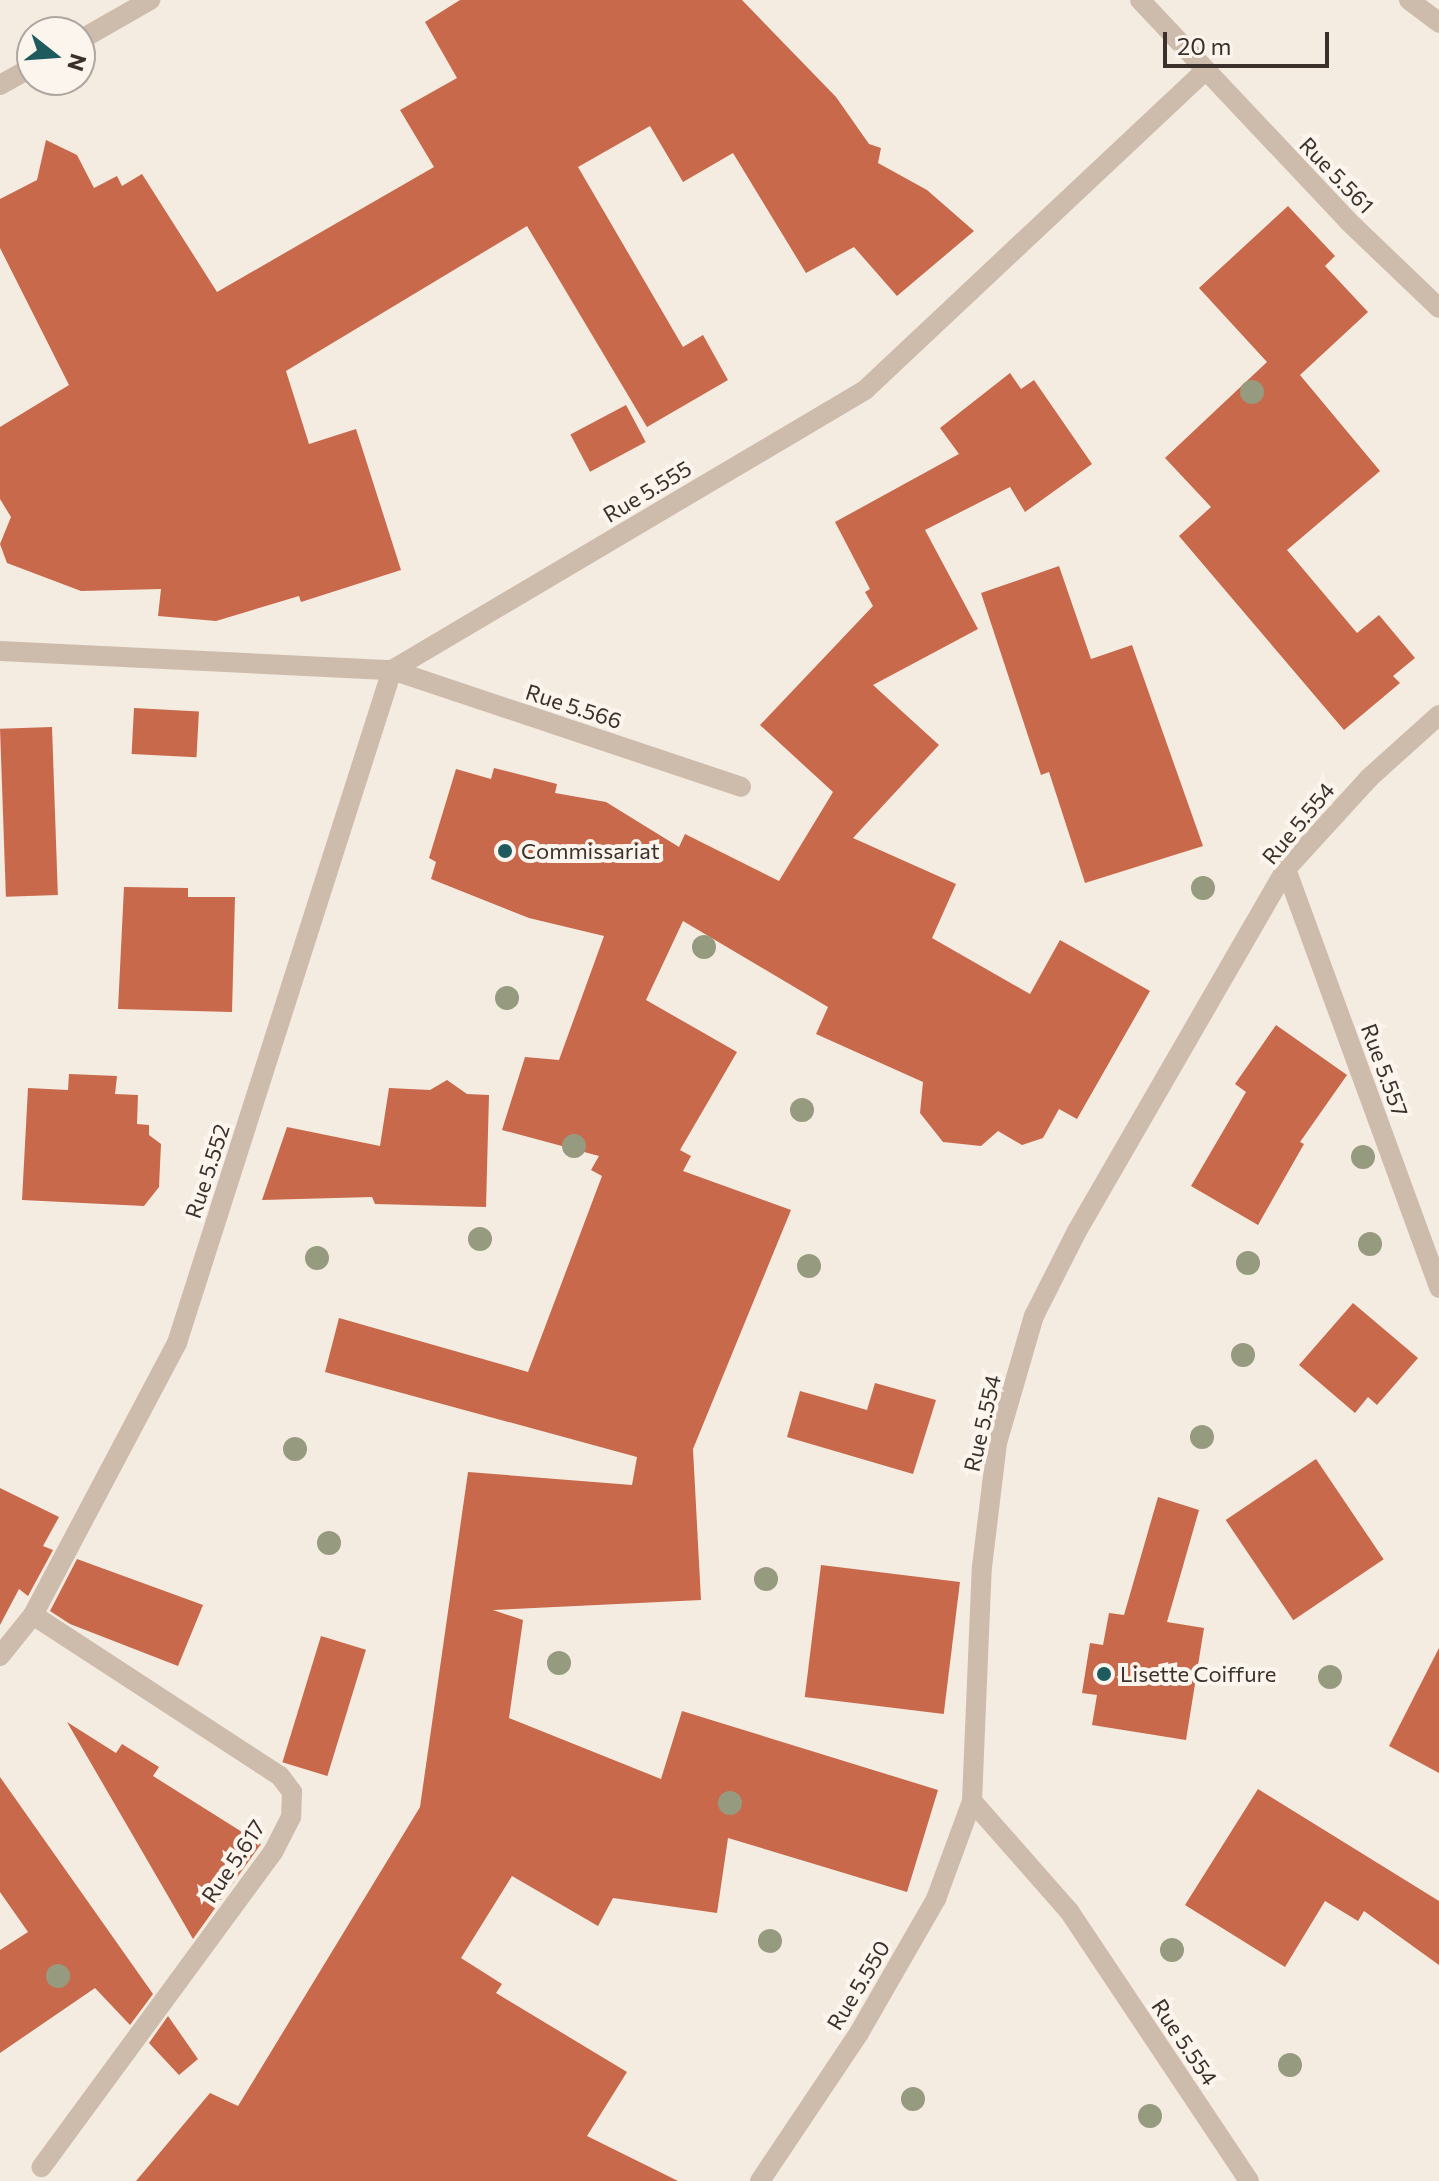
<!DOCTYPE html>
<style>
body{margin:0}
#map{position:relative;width:1439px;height:2181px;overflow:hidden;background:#f4ebe1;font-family:Commissioner,sans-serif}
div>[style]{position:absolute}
.building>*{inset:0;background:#c8694b;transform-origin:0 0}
.minor>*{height:20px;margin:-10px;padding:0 10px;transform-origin:10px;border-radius:10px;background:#cdbbac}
.trees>*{width:24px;height:24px;margin:-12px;border-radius:50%;background:#969b7f}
.dots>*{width:22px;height:22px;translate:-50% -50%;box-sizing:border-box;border:4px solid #fbf5ee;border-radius:50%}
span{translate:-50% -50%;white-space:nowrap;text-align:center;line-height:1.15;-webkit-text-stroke:8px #fbf5ee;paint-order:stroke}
.street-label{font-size:22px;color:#3b302b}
.poi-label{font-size:22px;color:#3b302b}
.left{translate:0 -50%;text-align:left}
.north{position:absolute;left:16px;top:16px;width:80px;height:80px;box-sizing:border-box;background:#fbf5ee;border:2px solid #aea6a0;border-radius:50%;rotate:107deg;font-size:22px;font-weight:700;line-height:32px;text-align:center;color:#3b302b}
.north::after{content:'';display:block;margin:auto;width:28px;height:36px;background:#1f5a5e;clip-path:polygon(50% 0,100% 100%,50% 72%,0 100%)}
.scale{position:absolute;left:1163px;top:32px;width:166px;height:36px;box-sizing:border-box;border:4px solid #3b302b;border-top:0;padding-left:10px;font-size:24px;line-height:28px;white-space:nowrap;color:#3b302b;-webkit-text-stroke:6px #fbf5ee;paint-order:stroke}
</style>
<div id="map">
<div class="building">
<i style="clip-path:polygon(460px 0,742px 0,836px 97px,869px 144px,881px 148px,878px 163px,927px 190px,974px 231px,897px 296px,854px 247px,806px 273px,733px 153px,683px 182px,650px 126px,578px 167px,683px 347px,703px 335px,728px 380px,647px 427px,527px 226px,286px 371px,309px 444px,356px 429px,401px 570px,301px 602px,299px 596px,216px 621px,158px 616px,161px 589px,81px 591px,7px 563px,0 544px,11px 517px,0 499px,0 427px,69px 385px,0 248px,0 199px,37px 180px,46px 140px,77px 155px,94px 188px,117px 176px,122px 186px,142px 174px,217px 292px,434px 167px,400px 110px,457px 78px,425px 22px)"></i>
<i style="clip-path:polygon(1288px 206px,1335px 256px,1325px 266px,1368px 312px,1300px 375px,1380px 471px,1287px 550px,1357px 633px,1379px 615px,1415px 658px,1393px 676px,1400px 683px,1344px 730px,1179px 536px,1211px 507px,1165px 458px,1267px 362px,1199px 288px)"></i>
<i style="clip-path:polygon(1010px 373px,1021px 389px,1034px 380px,1092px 464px,1025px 512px,1010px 487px,925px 530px,978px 629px,873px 685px,939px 745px,853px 838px,956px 884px,932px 938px,1030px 994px,1060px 940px,1150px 991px,1077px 1119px,1059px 1109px,1043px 1138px,1022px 1145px,998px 1131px,981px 1146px,943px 1142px,920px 1113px,923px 1082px,816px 1034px,828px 1007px,683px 921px,646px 1000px,737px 1052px,680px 1150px,691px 1156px,683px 1171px,791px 1210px,693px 1449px,701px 1600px,493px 1610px,523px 1620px,509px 1718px,661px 1779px,682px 1711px,938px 1790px,907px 1892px,728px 1838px,717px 1913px,613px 1898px,598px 1926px,512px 1876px,461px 1958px,502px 1984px,496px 1993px,627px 2072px,587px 2136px,678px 2181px,136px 2181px,210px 2093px,238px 2106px,420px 1807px,468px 1472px,632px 1485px,637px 1457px,325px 1372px,339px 1318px,528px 1372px,602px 1176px,591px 1170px,599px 1156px,502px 1130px,525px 1057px,559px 1060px,604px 936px,529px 918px,431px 879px,436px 862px,429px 858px,456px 769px,491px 779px,494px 768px,557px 784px,555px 793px,606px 802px,679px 847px,685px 834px,779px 881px,833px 792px,760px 725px,873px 606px,865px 592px,870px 589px,835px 522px,959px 454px,940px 428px)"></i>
<i style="left:626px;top:405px;width:42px;height:63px;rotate:62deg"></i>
<i style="clip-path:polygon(1059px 566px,1091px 659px,1132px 645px,1203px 846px,1085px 883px,1049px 772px,1041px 775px,981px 593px)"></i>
<i style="left:134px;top:708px;width:65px;height:46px;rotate:3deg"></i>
<i style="left:52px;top:727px;width:168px;height:52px;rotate:88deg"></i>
<i style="clip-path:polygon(124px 887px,188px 888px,188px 897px,235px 897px,232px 1012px,118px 1009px)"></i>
<i style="clip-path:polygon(1276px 1025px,1347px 1075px,1300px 1142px,1304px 1144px,1258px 1225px,1191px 1186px,1246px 1092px,1235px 1084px)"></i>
<i style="clip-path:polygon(69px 1074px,117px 1076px,115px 1094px,138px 1095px,137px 1124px,149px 1125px,149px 1135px,161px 1144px,159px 1187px,144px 1206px,22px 1200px,28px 1088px,68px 1090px)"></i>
<i style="clip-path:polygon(447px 1080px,467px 1094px,489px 1095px,486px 1207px,375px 1204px,372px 1197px,262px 1200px,287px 1127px,380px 1146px,389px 1088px,430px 1090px)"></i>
<i style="clip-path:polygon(1353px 1303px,1418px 1358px,1377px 1405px,1368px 1397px,1355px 1413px,1299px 1365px)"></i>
<i style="clip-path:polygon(875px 1383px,936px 1400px,913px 1474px,787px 1437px,800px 1391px,867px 1410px)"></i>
<i style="left:1316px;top:1459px;width:121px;height:109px;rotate:56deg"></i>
<i style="clip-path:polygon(0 1488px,59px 1517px,43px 1546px,53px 1550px,28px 1596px,19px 1589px,0 1625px)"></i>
<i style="clip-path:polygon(1158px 1497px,1199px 1510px,1167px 1622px,1204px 1628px,1186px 1740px,1092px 1725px,1097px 1695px,1082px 1693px,1090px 1643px,1103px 1645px,1109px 1613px,1124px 1615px)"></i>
<i style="clip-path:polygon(77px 1559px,203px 1605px,178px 1666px,70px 1624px,50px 1611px)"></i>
<i style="left:821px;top:1565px;width:140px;height:133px;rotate:7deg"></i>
<i style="left:321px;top:1636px;width:47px;height:132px;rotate:17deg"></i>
<i style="clip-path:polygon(1439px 1648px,1439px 1773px,1389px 1746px)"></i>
<i style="clip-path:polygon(67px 1722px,116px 1753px,122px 1744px,159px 1767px,153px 1776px,261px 1844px,193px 1939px)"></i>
<i style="clip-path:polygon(0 1777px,153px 1994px,130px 2025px,95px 1988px,0 2053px,0 1950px,28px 1932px,0 1892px)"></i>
<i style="clip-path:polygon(1258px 1789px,1439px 1901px,1439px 1965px,1364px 1911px,1358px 1921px,1325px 1901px,1285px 1967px,1185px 1905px)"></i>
<i style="clip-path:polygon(168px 2016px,198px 2059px,179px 2075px,149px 2043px)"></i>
</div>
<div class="minor">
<i style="left:1140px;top:0;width:303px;rotate:46.7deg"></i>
<i style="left:1348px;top:221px;width:126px;rotate:43.7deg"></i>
<i style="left:1409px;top:0;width:38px;rotate:37deg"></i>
<i style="left:80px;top:40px;width:81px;rotate:-29.7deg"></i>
<i style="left:0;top:85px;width:37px;rotate:-29deg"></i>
<i style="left:0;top:651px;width:392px;rotate:2.8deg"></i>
<i style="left:392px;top:670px;width:550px;rotate:-30.62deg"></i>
<i style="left:865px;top:390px;width:465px;rotate:-43.2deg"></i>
<i style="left:1286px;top:869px;width:446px;rotate:69.9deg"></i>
<i style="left:33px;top:1615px;width:295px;rotate:33.1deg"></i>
<i style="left:280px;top:1776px;width:20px;rotate:53deg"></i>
<i style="left:292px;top:1792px;width:25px;rotate:92deg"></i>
<i style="left:291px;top:1817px;width:39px;rotate:117deg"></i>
<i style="left:273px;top:1852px;width:391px;rotate:126.3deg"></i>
<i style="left:0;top:1656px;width:53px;rotate:-51.2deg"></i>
<i style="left:33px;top:1615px;width:308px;rotate:-62.1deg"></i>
<i style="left:177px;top:1343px;width:707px;rotate:-72.28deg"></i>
<i style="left:392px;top:670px;width:368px;rotate:18.5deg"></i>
<i style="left:972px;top:1801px;width:147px;rotate:48.6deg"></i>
<i style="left:1069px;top:1911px;width:324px;rotate:56.3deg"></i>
<i style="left:760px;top:2181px;width:178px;rotate:-56.2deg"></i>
<i style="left:859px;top:2033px;width:155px;rotate:-60.1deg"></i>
<i style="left:936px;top:1899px;width:104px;rotate:-69.8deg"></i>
<i style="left:972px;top:1801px;width:234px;rotate:-87.6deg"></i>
<i style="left:982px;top:1567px;width:125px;rotate:-83.1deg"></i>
<i style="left:997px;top:1443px;width:132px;rotate:-73.8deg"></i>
<i style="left:1034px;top:1316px;width:95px;rotate:-63.2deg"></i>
<i style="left:1077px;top:1231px;width:418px;rotate:-60deg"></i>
<i style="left:1286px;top:869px;width:123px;rotate:-47.6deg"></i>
<i style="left:1369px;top:778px;width:94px;rotate:-42deg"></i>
</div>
<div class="trees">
<i style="left:1252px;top:392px"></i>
<i style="left:1203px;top:888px"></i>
<i style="left:704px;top:947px"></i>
<i style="left:507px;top:998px"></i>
<i style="left:802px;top:1110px"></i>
<i style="left:574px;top:1146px"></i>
<i style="left:1363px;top:1157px"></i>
<i style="left:480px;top:1239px"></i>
<i style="left:1370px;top:1244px"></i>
<i style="left:317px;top:1258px"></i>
<i style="left:1248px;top:1263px"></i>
<i style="left:809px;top:1266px"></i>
<i style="left:1243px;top:1355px"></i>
<i style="left:1202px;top:1437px"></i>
<i style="left:295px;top:1449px"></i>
<i style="left:329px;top:1543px"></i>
<i style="left:766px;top:1579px"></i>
<i style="left:559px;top:1663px"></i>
<i style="left:1330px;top:1677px"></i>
<i style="left:730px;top:1803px"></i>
<i style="left:770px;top:1941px"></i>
<i style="left:1172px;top:1950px"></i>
<i style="left:58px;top:1976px"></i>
<i style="left:1290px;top:2065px"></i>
<i style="left:913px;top:2099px"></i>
<i style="left:1150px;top:2116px"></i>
</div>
<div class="dots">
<i style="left:505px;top:851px;background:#1f5a5e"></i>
<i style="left:1104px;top:1674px;background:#1f5a5e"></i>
</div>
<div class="street-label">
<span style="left:1337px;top:175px;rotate:46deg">Rue 5.561</span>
<span style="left:647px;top:491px;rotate:-31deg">Rue 5.555</span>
<span style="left:574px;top:706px;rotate:18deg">Rue 5.566</span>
<span style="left:1298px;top:823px;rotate:-50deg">Rue 5.554</span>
<span style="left:1385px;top:1070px;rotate:70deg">Rue 5.557</span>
<span style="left:207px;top:1171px;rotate:-72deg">Rue 5.552</span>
<span style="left:982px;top:1423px;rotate:-77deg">Rue 5.554</span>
<span style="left:233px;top:1861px;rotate:-56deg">Rue 5.617</span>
<span style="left:858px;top:1985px;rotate:-59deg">Rue 5.550</span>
<span style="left:1185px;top:2042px;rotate:56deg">Rue 5.554</span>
</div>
<div class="poi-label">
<span class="left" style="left:521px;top:851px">Commissariat</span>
<span class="left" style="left:1120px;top:1674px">Lisette Coiffure</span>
</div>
<div class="north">N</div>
<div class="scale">20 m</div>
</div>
